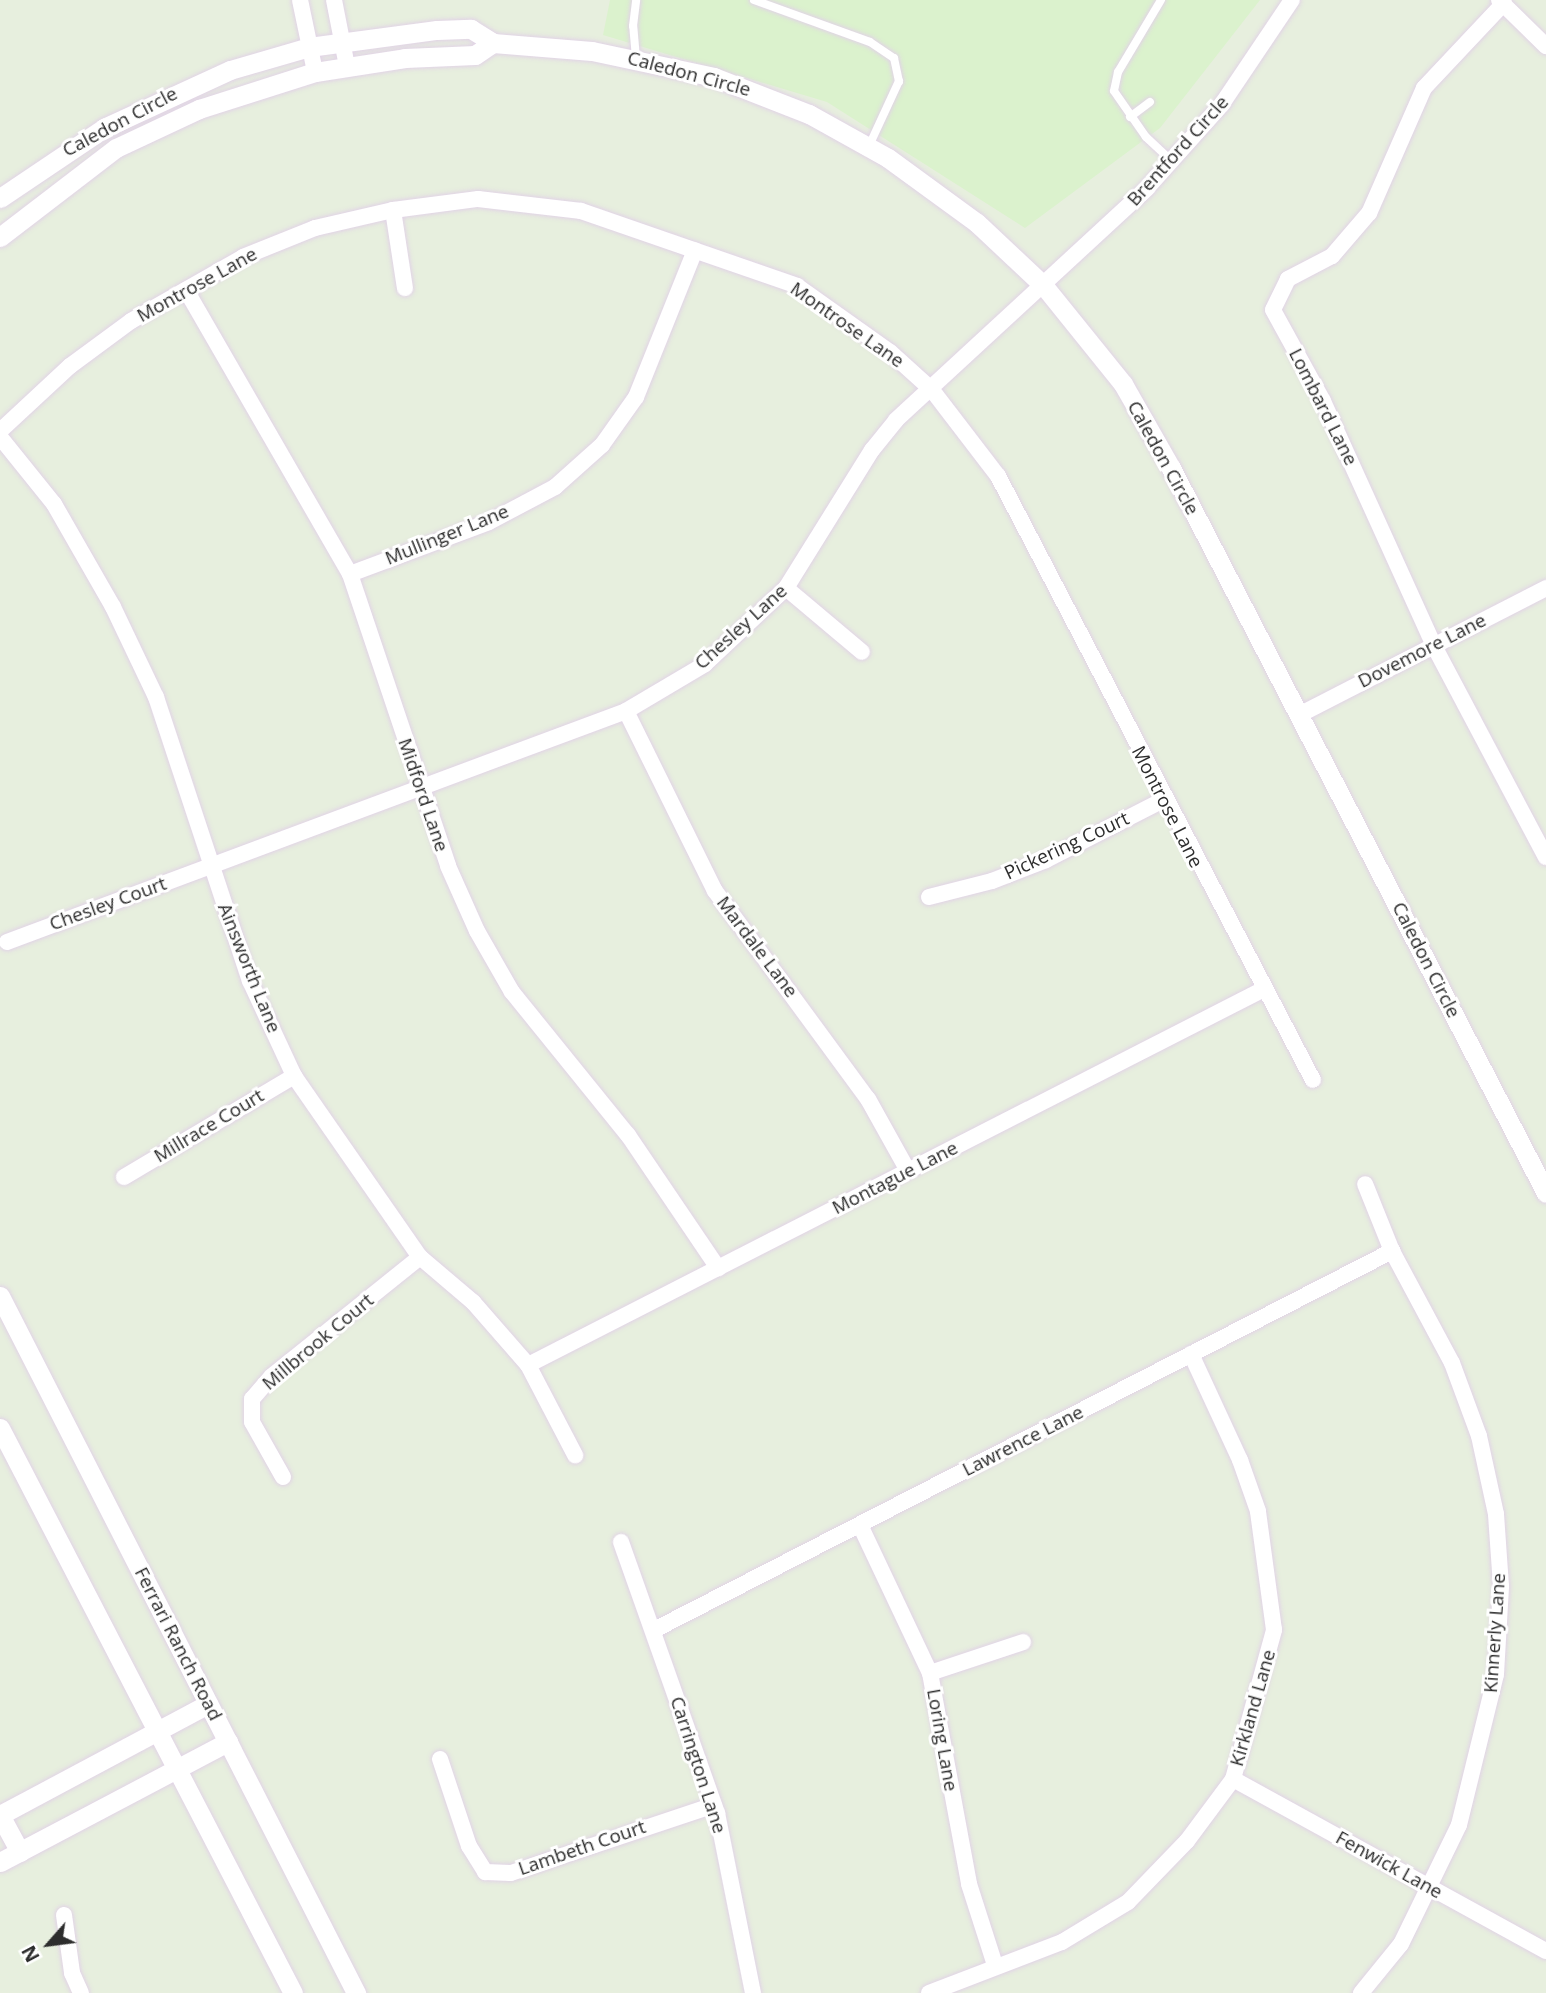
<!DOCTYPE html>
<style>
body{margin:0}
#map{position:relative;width:1546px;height:1993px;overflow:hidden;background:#e7efde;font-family:"Open Sans",sans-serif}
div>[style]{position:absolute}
.education>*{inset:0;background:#dbf2cd}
.roads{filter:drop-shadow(0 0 2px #e1d3e6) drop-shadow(0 0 2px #e1d3e6)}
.service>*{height:8px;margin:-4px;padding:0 4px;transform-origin:4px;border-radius:4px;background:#fff}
.minor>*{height:16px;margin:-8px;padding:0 8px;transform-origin:8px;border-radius:8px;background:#fff}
.tertiary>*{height:19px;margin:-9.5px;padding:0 9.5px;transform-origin:9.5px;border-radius:9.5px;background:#fff}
span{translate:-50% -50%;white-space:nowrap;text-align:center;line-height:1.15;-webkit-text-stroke:6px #fff;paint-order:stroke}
.street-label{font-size:19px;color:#2d2d2d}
.north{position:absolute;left:14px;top:1909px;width:70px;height:70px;-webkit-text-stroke:5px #fff;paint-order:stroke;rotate:242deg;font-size:19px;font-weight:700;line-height:28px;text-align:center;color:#2d2d2d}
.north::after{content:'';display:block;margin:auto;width:24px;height:32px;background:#2d2d2d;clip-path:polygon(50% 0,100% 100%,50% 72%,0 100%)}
</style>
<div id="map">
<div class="education">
<i style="clip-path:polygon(610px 0,1260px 0,1160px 128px,1025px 228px,827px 102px,603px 35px)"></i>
</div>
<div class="roads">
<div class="service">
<i style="left:754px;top:0;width:123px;rotate:19.9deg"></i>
<i style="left:870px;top:42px;width:29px;rotate:34deg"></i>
<i style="left:894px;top:58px;width:24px;rotate:78deg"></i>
<i style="left:899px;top:81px;width:72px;rotate:114.8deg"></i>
<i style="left:1161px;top:0;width:84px;rotate:120.8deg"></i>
<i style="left:1118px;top:72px;width:19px;rotate:102deg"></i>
<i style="left:1114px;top:91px;width:56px;rotate:55.2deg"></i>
<i style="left:1146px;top:137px;width:35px;rotate:43deg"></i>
<i style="left:636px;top:58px;width:32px;rotate:-95deg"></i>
<i style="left:633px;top:26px;width:26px;rotate:-83deg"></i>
<i style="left:1130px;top:117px;width:25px;rotate:-37deg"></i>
</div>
<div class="minor">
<i style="left:300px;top:0;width:74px;rotate:78.2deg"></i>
<i style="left:334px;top:0;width:67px;rotate:78.9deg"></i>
<i style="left:1499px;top:0;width:66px;rotate:44.4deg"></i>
<i style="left:1504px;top:3px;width:117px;rotate:133.3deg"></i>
<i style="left:1424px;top:88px;width:137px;rotate:113.7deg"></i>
<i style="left:1369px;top:213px;width:57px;rotate:130.7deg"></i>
<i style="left:1332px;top:256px;width:50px;rotate:152.4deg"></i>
<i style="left:1288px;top:279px;width:34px;rotate:116deg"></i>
<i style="left:1273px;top:310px;width:104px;rotate:61.2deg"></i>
<i style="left:1323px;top:401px;width:267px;rotate:65.6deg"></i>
<i style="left:1433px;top:644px;width:241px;rotate:62.1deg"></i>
<i style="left:393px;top:210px;width:79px;rotate:81.3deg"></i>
<i style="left:186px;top:290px;width:328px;rotate:60deg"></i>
<i style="left:350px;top:574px;width:308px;rotate:71.4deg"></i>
<i style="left:448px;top:866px;width:71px;rotate:66deg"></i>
<i style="left:477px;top:931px;width:70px;rotate:60.2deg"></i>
<i style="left:512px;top:992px;width:184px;rotate:51deg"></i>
<i style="left:628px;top:1135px;width:161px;rotate:55.9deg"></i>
<i style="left:0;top:431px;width:96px;rotate:-42.9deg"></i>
<i style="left:70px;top:366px;width:76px;rotate:-36.4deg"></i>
<i style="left:131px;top:321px;width:129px;rotate:-29.7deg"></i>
<i style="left:243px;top:257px;width:78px;rotate:-21.9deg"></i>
<i style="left:315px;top:228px;width:80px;rotate:-13deg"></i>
<i style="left:393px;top:210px;width:86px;rotate:-7.4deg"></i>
<i style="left:478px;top:199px;width:104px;rotate:6.6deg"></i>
<i style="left:581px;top:211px;width:229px;rotate:19.1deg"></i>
<i style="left:797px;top:286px;width:114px;rotate:35.4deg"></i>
<i style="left:890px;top:352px;width:57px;rotate:42.1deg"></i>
<i style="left:932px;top:390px;width:108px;rotate:52.5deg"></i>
<i style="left:998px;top:476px;width:681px;rotate:62.46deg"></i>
<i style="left:0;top:437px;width:86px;rotate:51.1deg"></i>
<i style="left:54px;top:504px;width:119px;rotate:60.2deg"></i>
<i style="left:113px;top:607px;width:100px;rotate:64.5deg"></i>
<i style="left:156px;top:697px;width:299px;rotate:71.7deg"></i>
<i style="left:250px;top:981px;width:105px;rotate:65.1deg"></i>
<i style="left:294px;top:1076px;width:221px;rotate:55.2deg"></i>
<i style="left:420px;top:1257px;width:70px;rotate:40.3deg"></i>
<i style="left:473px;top:1302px;width:84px;rotate:48.9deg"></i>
<i style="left:528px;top:1365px;width:102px;rotate:62.4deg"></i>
<i style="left:350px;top:574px;width:148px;rotate:-20.5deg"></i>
<i style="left:489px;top:522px;width:75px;rotate:-27.9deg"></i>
<i style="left:555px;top:487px;width:63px;rotate:-41.8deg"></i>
<i style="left:602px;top:445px;width:59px;rotate:-54.7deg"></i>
<i style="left:636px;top:397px;width:158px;rotate:-68.1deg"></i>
<i style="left:786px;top:588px;width:99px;rotate:40.1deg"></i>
<i style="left:626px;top:711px;width:201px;rotate:63.7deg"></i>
<i style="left:715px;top:891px;width:258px;rotate:53.7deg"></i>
<i style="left:868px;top:1099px;width:82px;rotate:60.9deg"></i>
<i style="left:1299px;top:715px;width:278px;rotate:-27.2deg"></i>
<i style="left:929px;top:897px;width:65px;rotate:-14.3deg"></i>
<i style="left:992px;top:881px;width:58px;rotate:-21.3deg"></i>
<i style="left:1046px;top:860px;width:131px;rotate:-27.1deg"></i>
<i style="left:7px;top:942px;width:661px;rotate:-20.46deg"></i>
<i style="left:626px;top:711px;width:92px;rotate:-30.7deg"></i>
<i style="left:705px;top:664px;width:111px;rotate:-43.2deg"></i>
<i style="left:786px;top:588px;width:163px;rotate:-58.1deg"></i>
<i style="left:872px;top:450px;width:38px;rotate:-51deg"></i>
<i style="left:896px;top:420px;width:342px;rotate:-42.7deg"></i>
<i style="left:1147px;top:188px;width:113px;rotate:-48.2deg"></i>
<i style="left:1222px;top:104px;width:125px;rotate:-56.1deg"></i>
<i style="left:124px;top:1177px;width:198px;rotate:-30.7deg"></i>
<i style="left:528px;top:1365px;width:824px;rotate:-27.06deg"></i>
<i style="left:283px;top:1477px;width:63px;rotate:-119.4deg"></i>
<i style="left:252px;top:1422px;width:23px;rotate:-90deg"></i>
<i style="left:252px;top:1399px;width:30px;rotate:-49deg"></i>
<i style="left:272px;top:1376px;width:190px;rotate:-38.8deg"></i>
<i style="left:860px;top:1525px;width:164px;rotate:64.7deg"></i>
<i style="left:930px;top:1673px;width:215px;rotate:79.5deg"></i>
<i style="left:969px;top:1884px;width:85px;rotate:72.2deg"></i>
<i style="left:621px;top:1542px;width:288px;rotate:70.5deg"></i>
<i style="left:717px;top:1813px;width:184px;rotate:78.7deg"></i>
<i style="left:654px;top:1630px;width:830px;rotate:-27.18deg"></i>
<i style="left:930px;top:1673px;width:98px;rotate:-18.4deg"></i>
<i style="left:440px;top:1759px;width:92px;rotate:71.6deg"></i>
<i style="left:469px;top:1846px;width:31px;rotate:58deg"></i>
<i style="left:485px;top:1872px;width:26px;rotate:2deg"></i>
<i style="left:511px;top:1873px;width:214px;rotate:-18.5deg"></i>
<i style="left:1233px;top:1779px;width:357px;rotate:28.8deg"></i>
<i style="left:64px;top:1915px;width:59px;rotate:82.1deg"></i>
<i style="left:72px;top:1973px;width:22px;rotate:66deg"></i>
<i style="left:929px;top:1993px;width:142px;rotate:-21deg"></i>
<i style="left:1062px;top:1942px;width:77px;rotate:-31.2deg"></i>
<i style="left:1128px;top:1902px;width:85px;rotate:-46deg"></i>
<i style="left:1187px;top:1841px;width:77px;rotate:-53.4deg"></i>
<i style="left:1233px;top:1779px;width:155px;rotate:-74.6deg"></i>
<i style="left:1274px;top:1630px;width:120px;rotate:-97.7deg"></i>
<i style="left:1258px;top:1511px;width:54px;rotate:-109.4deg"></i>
<i style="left:1240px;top:1460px;width:117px;rotate:-114.8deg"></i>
<i style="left:1361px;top:1993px;width:63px;rotate:-50.8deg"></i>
<i style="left:1401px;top:1944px;width:132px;rotate:-64deg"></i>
<i style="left:1459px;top:1825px;width:155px;rotate:-76.2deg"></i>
<i style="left:1496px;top:1674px;width:88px;rotate:-86.7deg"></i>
<i style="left:1501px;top:1586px;width:72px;rotate:-94deg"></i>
<i style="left:1496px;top:1514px;width:80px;rotate:-102.3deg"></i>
<i style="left:1479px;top:1436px;width:78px;rotate:-110.3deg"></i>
<i style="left:1452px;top:1363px;width:127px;rotate:-118.2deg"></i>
<i style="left:1392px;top:1251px;width:72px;rotate:-111.9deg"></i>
</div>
<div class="tertiary">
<i style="left:0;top:198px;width:125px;rotate:-33.9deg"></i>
<i style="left:104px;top:128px;width:139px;rotate:-24.7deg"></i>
<i style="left:230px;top:70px;width:82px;rotate:-16.2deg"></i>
<i style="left:309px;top:47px;width:129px;rotate:-7.6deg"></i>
<i style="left:437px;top:30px;width:34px;rotate:-2deg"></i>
<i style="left:471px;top:29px;width:26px;rotate:32deg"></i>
<i style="left:493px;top:43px;width:99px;rotate:4.6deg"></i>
<i style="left:592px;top:51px;width:125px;rotate:12deg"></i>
<i style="left:714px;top:77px;width:102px;rotate:21.3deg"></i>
<i style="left:809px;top:114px;width:90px;rotate:29.1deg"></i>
<i style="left:888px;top:158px;width:110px;rotate:36.1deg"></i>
<i style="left:977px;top:223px;width:92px;rotate:43.2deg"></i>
<i style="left:1044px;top:286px;width:126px;rotate:51.1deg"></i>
<i style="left:1123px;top:384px;width:97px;rotate:60.3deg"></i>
<i style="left:1171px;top:468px;width:816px;rotate:62.65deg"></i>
<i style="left:0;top:237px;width:146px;rotate:-37.5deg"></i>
<i style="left:116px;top:148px;width:92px;rotate:-25.2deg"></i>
<i style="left:199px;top:109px;width:122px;rotate:-17.7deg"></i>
<i style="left:315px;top:72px;width:91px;rotate:-8.8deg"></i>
<i style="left:405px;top:58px;width:70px;rotate:-2.5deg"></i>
<i style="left:475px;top:55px;width:22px;rotate:-34deg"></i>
<i style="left:0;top:1296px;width:783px;rotate:62.94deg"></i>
<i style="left:0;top:1428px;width:636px;rotate:62.59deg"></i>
<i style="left:0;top:1815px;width:236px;rotate:-28.1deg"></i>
<i style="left:0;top:1815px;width:42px;rotate:61.6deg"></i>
<i style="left:0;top:1862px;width:258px;rotate:-27.8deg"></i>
</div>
</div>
<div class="street-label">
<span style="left:689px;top:74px;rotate:15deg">Caledon Circle</span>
<span style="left:120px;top:122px;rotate:-28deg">Caledon Circle</span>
<span style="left:1178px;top:151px;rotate:-48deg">Brentford Circle</span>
<span style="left:197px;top:285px;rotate:-29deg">Montrose Lane</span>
<span style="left:847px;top:325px;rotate:35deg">Montrose Lane</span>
<span style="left:1323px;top:407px;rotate:63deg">Lombard Lane</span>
<span style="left:1163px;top:458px;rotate:61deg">Caledon Circle</span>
<span style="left:447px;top:535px;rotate:-22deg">Mullinger Lane</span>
<span style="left:741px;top:627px;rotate:-42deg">Chesley Lane</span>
<span style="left:1422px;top:651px;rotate:-27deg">Dovemore Lane</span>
<span style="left:423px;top:795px;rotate:71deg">Midford Lane</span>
<span style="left:1167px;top:807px;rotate:63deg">Montrose Lane</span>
<span style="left:1067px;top:846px;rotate:-25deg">Pickering Court</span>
<span style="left:108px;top:904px;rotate:-20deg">Chesley Court</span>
<span style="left:757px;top:947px;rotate:53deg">Mardale Lane</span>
<span style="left:1426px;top:960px;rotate:63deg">Caledon Circle</span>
<span style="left:249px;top:968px;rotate:68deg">Ainsworth Lane</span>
<span style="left:209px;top:1126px;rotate:-31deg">Millrace Court</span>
<span style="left:895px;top:1178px;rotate:-27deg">Montague Lane</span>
<span style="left:318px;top:1342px;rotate:-40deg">Millbrook Court</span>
<span style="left:1023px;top:1441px;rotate:-27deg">Lawrence Lane</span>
<span style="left:1495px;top:1633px;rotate:-86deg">Kinnerly Lane</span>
<span style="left:178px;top:1644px;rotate:63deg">Ferrari Ranch Road</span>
<span style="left:1253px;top:1708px;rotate:-74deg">Kirkland Lane</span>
<span style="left:942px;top:1740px;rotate:80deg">Loring Lane</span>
<span style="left:698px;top:1765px;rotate:72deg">Carrington Lane</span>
<span style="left:582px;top:1848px;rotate:-19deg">Lambeth Court</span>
<span style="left:1389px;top:1865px;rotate:29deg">Fenwick Lane</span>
</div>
<div class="north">N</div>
</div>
